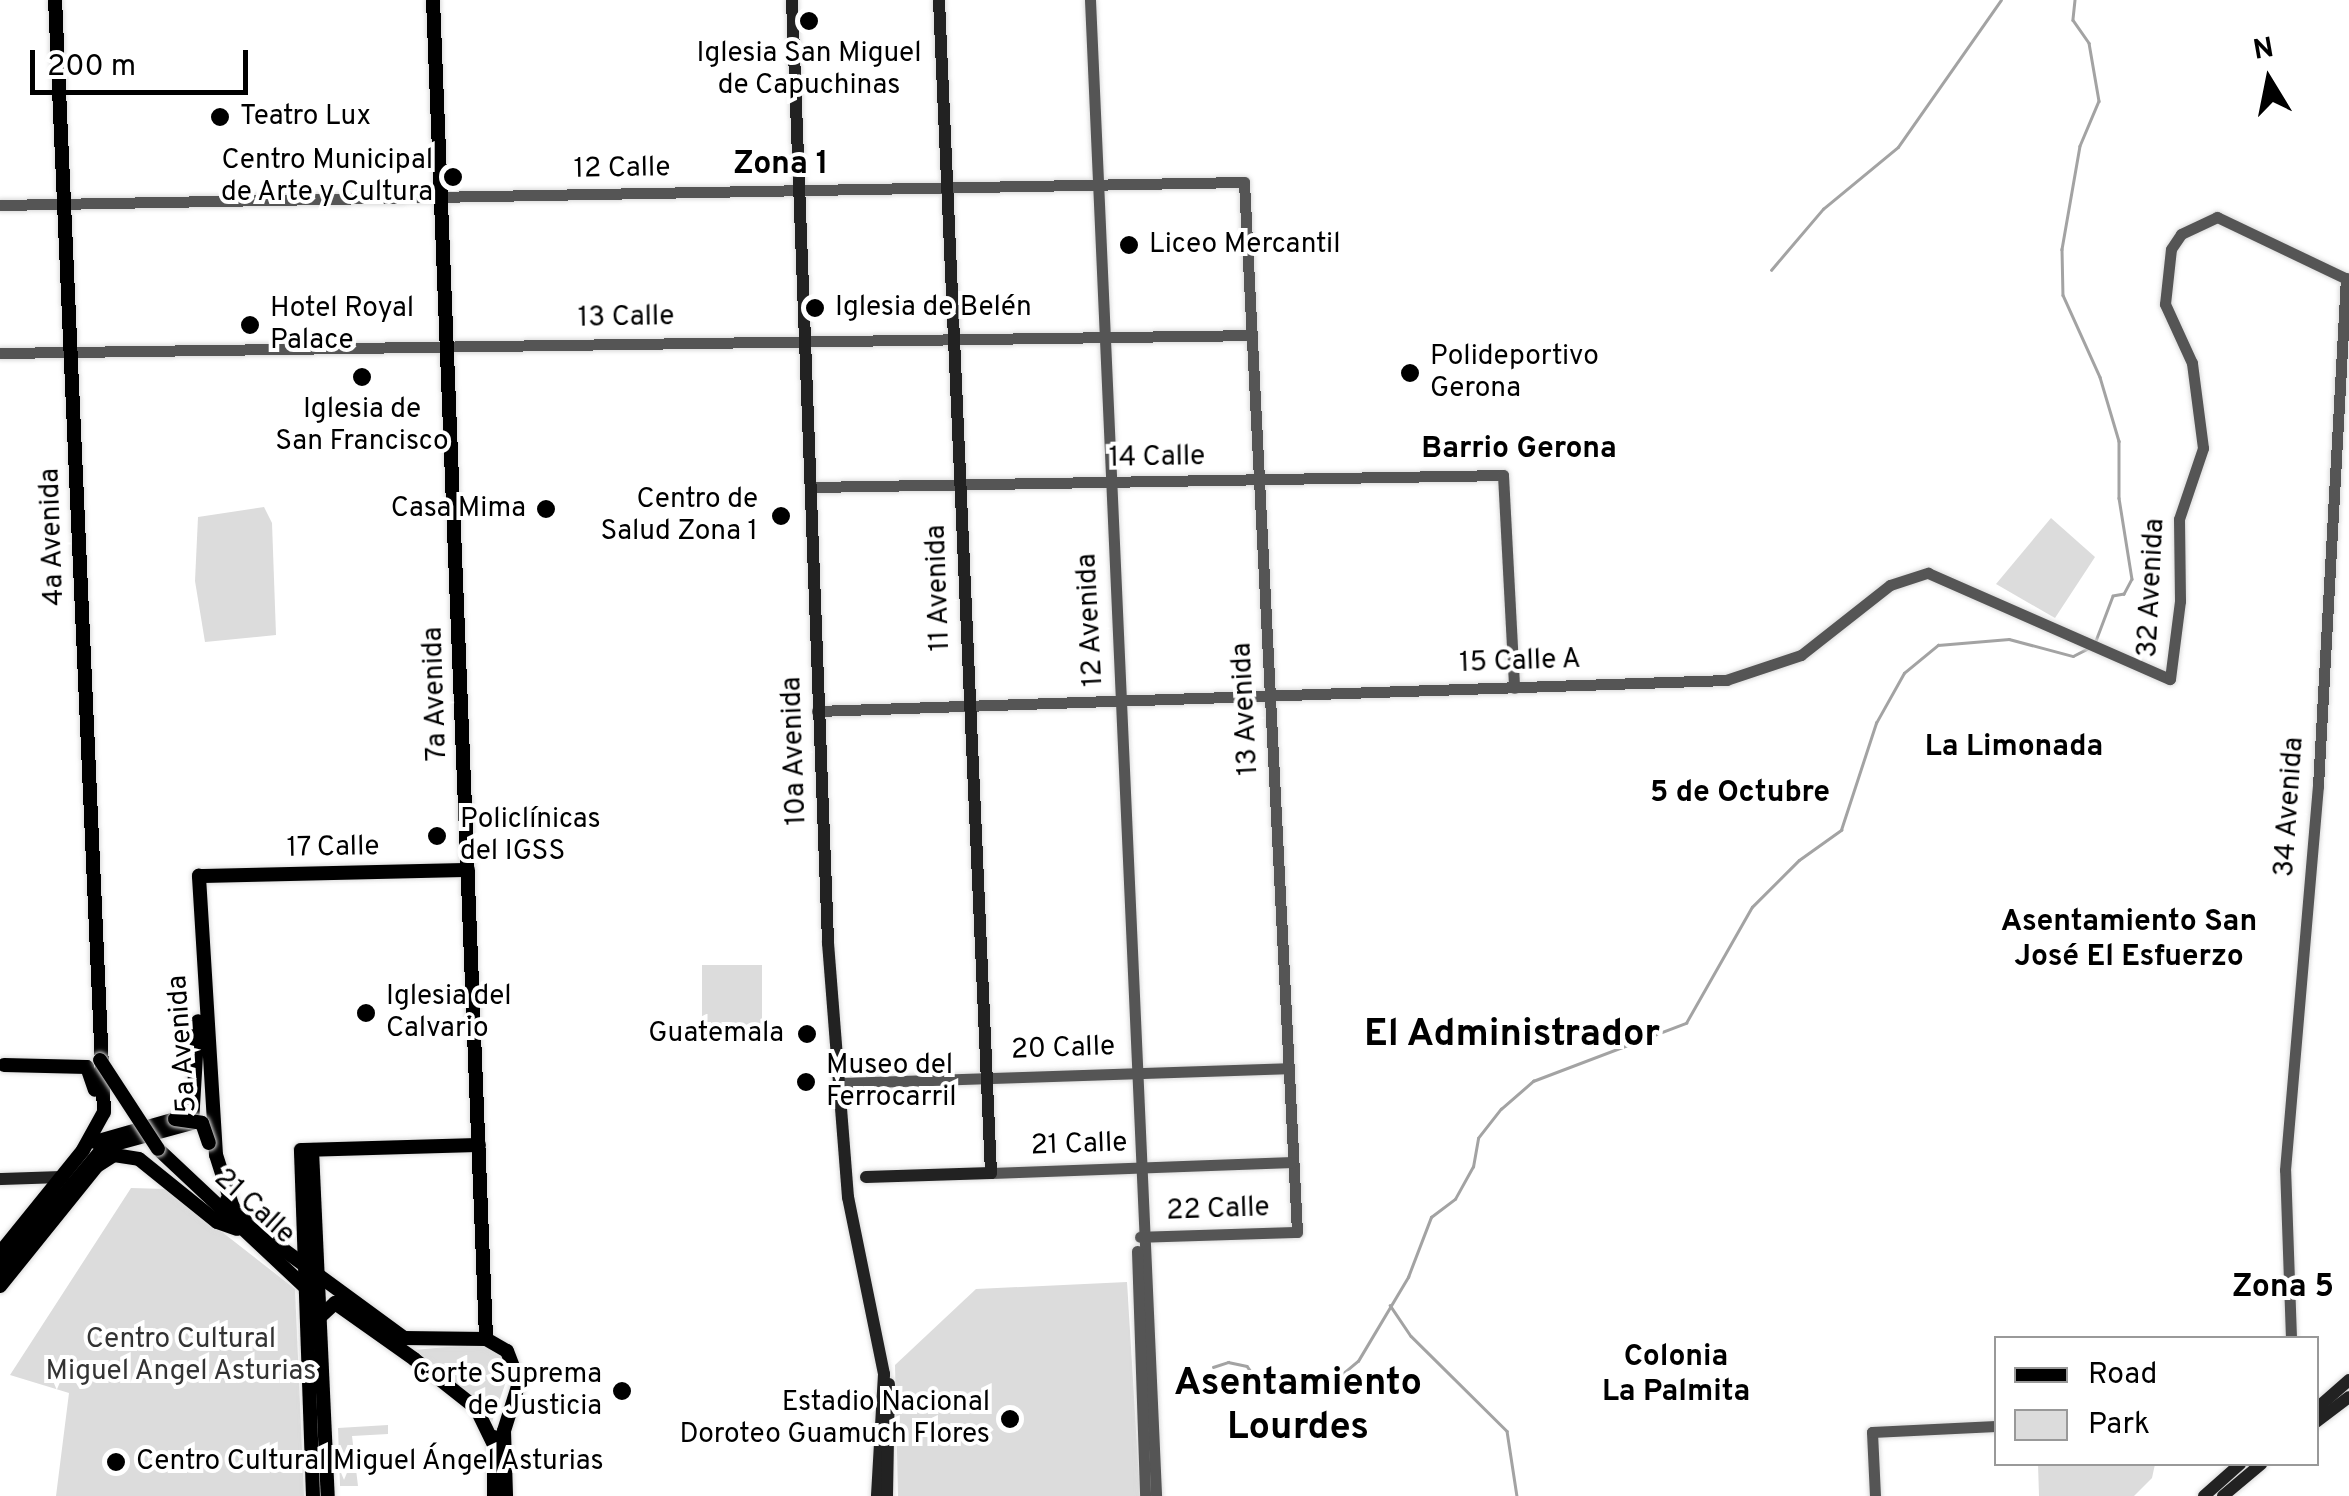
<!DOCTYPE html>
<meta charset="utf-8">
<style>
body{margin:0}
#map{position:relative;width:2349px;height:1496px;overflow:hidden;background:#fff;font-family:Overpass,sans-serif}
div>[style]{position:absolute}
.green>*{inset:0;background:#dcdcdc;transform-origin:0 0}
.stream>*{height:2.5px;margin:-1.25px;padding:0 1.25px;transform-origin:1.25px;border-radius:1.25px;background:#a3a3a3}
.roads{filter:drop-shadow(0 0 2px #dbdbdb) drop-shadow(0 0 2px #dbdbdb)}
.tertiary>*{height:11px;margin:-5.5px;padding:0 5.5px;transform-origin:5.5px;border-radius:5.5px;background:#555}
.secondary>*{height:12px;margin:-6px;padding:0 6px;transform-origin:6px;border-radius:6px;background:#222}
.primary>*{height:14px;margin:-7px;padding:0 7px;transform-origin:7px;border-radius:7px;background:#000}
.bridges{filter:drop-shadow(0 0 2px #dbdbdb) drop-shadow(0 0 2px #dbdbdb)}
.primary-bridge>*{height:14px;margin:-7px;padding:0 7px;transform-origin:7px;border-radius:7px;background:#000}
.dots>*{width:28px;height:28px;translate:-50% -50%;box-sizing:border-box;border:5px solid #fff;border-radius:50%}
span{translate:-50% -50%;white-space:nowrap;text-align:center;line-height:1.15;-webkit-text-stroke:8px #fff;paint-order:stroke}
.poi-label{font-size:28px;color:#000}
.left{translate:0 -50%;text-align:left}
.right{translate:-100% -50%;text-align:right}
.street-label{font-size:28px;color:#000}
.park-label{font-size:28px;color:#333}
.neighbourhood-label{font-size:30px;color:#000;font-weight:700}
.quarter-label{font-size:32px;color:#000;font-weight:700}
.district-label{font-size:38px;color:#000;font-weight:700}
.legend{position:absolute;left:1994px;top:1336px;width:325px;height:130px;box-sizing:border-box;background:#fff;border:2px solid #999;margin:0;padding:12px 18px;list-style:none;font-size:30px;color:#000}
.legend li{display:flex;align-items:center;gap:20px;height:50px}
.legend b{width:50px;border:2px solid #999}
.north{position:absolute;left:2219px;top:30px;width:100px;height:100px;-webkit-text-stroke:8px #fff;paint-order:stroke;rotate:350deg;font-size:28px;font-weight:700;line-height:40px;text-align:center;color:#000}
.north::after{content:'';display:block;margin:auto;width:35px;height:45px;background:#000;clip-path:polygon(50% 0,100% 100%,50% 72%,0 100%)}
.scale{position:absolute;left:30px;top:50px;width:218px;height:45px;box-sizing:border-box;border:5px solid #000;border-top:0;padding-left:12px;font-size:30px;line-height:35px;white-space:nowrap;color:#000;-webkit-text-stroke:8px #fff;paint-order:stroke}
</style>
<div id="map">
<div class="green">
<i style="clip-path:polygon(264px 507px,272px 523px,276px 635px,205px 642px,195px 581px,198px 517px)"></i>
<i style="clip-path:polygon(2051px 518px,2095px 557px,2055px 618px,1996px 584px)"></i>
<i style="left:702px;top:965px;width:60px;height:70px"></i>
<i style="clip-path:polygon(131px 1188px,167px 1189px,295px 1289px,304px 1496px,56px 1496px,69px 1393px,10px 1375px)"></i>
<i style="clip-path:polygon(1127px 1282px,1140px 1496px,898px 1496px,895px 1365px,976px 1289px)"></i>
<i style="clip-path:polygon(481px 1344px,504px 1353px,510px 1370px,492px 1422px,477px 1401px,414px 1350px)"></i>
<i style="clip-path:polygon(388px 1425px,388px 1434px,352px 1436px,358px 1486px,340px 1486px,338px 1428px)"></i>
<i style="clip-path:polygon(2038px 1464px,2155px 1464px,2152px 1478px,2134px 1496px,2039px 1496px)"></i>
</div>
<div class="stream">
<i style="left:2075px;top:0;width:20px;rotate:96deg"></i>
<i style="left:2073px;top:20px;width:28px;rotate:55deg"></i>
<i style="left:2089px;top:43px;width:59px;rotate:80.2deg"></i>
<i style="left:2099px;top:101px;width:49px;rotate:112.9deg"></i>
<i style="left:2080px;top:146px;width:105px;rotate:99.9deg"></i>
<i style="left:2062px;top:249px;width:46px;rotate:88.8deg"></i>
<i style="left:2063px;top:295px;width:90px;rotate:65.7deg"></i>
<i style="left:2100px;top:377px;width:67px;rotate:73.5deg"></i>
<i style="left:2119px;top:441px;width:57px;rotate:90deg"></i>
<i style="left:2119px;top:498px;width:82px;rotate:80.9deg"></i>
<i style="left:2132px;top:579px;width:17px;rotate:118deg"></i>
<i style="left:2124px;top:594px;width:11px;rotate:170deg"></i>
<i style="left:2113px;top:596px;width:48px;rotate:110.7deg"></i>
<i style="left:1771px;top:270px;width:80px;rotate:-49.6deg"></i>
<i style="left:1823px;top:209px;width:97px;rotate:-39.6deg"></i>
<i style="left:1898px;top:147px;width:179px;rotate:-55deg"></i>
<i style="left:1390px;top:1305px;width:37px;rotate:56deg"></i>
<i style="left:1411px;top:1336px;width:135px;rotate:44.7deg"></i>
<i style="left:1507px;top:1431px;width:66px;rotate:81.3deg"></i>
<i style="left:1213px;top:1367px;width:16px;rotate:-18deg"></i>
<i style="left:1228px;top:1362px;width:19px;rotate:12deg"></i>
<i style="left:1247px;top:1366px;width:24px;rotate:55deg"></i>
<i style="left:1261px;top:1386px;width:42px"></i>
<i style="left:1303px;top:1386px;width:31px;rotate:-9deg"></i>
<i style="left:1334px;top:1381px;width:31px;rotate:-40deg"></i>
<i style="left:1358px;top:1361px;width:98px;rotate:-59.2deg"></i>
<i style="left:1408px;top:1277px;width:64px;rotate:-69deg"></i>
<i style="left:1431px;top:1217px;width:30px;rotate:-37deg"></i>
<i style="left:1455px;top:1199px;width:37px;rotate:-61deg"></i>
<i style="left:1473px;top:1167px;width:29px;rotate:-80deg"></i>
<i style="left:1478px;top:1138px;width:37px;rotate:-52deg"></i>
<i style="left:1501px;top:1109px;width:43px;rotate:-41.2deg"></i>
<i style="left:1533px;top:1081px;width:164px;rotate:-20.8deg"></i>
<i style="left:1686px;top:1023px;width:133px;rotate:-60.4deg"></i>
<i style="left:1752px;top:907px;width:66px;rotate:-45deg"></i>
<i style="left:1799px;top:860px;width:52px;rotate:-35.5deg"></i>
<i style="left:1841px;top:830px;width:113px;rotate:-71.9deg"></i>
<i style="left:1876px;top:723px;width:57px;rotate:-60.8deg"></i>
<i style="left:1904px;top:673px;width:44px;rotate:-39.5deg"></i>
<i style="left:1938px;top:645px;width:71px;rotate:-4.8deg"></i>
<i style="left:2009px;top:639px;width:66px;rotate:14.9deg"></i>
<i style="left:2073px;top:656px;width:20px;rotate:-27deg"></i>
</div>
<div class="roads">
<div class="tertiary">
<i style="left:1090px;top:0;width:1497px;rotate:87.47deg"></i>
<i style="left:0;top:205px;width:1244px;rotate:-1.06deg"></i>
<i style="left:1244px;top:182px;width:1051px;rotate:87.11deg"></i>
<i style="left:1297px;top:1232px;width:157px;rotate:178.2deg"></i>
<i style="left:0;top:353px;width:1252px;rotate:-0.82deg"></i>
<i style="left:812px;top:487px;width:691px;rotate:-0.99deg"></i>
<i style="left:1503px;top:475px;width:213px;rotate:87deg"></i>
<i style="left:817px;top:711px;width:910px;rotate:-1.95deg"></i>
<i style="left:1726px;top:680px;width:79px;rotate:-18.4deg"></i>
<i style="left:1801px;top:655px;width:113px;rotate:-38.2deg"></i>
<i style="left:1890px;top:585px;width:40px;rotate:-18deg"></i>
<i style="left:1928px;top:573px;width:264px;rotate:23.7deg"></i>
<i style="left:2170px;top:679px;width:79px;rotate:-82.7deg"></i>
<i style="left:2180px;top:601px;width:82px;rotate:-90.7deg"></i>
<i style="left:2179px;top:519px;width:75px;rotate:-71.3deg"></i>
<i style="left:2203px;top:448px;width:86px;rotate:-97.4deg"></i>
<i style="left:2192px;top:363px;width:65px;rotate:-114.6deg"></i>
<i style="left:2165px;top:304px;width:55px;rotate:-83.8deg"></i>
<i style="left:2171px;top:249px;width:18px;rotate:-56deg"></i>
<i style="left:2181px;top:234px;width:40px;rotate:-25deg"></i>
<i style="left:2217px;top:217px;width:146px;rotate:25.5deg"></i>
<i style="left:839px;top:1083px;width:450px;rotate:-1.9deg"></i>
<i style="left:991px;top:1173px;width:302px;rotate:-2.1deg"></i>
<i style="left:1137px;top:1251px;width:245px;rotate:88.1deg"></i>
<i style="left:2291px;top:1338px;width:168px;rotate:-92deg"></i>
<i style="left:2285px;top:1170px;width:385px;rotate:-85.1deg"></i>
<i style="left:2318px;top:786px;width:509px;rotate:-86.85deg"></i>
<i style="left:1875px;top:1496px;width:64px;rotate:-92.7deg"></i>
<i style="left:1872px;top:1432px;width:124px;rotate:-2.8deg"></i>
</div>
<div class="secondary">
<i style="left:792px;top:0;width:944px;rotate:87.81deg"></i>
<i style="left:828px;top:943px;width:255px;rotate:85.5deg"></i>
<i style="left:848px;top:1197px;width:181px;rotate:78.5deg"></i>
<i style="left:884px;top:1374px;width:122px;rotate:93.3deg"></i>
<i style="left:866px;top:1177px;width:125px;rotate:-1.8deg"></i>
<i style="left:991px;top:1173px;width:1174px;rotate:-92.54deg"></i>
<i style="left:0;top:1179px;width:63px;rotate:-1.8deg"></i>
<i style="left:2316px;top:1409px;width:44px;rotate:-41.3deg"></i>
<i style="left:2316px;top:1422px;width:41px;rotate:-37.1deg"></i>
<i style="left:887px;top:1496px;width:112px;rotate:-89deg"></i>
<i style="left:2204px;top:1496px;width:48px;rotate:-41.6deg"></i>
<i style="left:2223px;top:1496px;width:50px;rotate:-40.1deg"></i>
</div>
<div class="primary">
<i style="left:433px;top:0;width:1340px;rotate:87.73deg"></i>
<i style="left:4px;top:1065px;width:83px;rotate:1.4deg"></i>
<i style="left:87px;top:1067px;width:24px;rotate:71deg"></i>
<i style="left:95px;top:1142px;width:83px;rotate:-16deg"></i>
<i style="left:158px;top:1149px;width:206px;rotate:43.2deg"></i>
<i style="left:312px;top:1150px;width:346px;rotate:87.4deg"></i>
<i style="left:227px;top:1200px;width:30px;rotate:49deg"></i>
<i style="left:247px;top:1223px;width:195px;rotate:36.2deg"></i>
<i style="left:404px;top:1338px;width:82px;rotate:0.7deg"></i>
<i style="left:486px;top:1339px;width:24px;rotate:30deg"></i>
<i style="left:507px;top:1351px;width:34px;rotate:69deg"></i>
<i style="left:519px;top:1383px;width:50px;rotate:107.4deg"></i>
<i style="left:504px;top:1431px;width:65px;rotate:88.2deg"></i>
<i style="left:232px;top:1205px;width:52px;rotate:-107.7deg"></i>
<i style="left:216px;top:1155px;width:280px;rotate:-93.5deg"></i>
<i style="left:199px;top:876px;width:269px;rotate:-1.3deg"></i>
<i style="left:0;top:1253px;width:132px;rotate:-51.1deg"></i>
<i style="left:83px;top:1150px;width:43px;rotate:-61.1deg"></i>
<i style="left:104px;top:1112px;width:1113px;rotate:-92.52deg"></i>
<i style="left:0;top:1271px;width:162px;rotate:-50deg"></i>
<i style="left:104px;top:1147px;width:91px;rotate:-15.3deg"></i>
<i style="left:192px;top:1123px;width:102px;rotate:-86.6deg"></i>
<i style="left:0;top:1286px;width:154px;rotate:-51.1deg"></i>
<i style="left:97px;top:1166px;width:20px;rotate:-33deg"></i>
<i style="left:114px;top:1155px;width:25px;rotate:9deg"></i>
<i style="left:139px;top:1159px;width:100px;rotate:38.9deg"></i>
<i style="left:217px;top:1222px;width:21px;rotate:19deg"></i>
<i style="left:321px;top:1316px;width:19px;rotate:-43deg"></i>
<i style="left:335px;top:1303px;width:97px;rotate:35.3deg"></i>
<i style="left:414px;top:1359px;width:79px;rotate:38.3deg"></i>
<i style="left:476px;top:1408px;width:39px;rotate:64deg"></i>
<i style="left:313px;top:1496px;width:346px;rotate:-92deg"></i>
<i style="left:301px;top:1150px;width:178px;rotate:-1.6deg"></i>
<i style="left:494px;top:1496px;width:59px;rotate:-90deg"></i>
</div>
</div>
<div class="bridges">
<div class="primary-bridge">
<i style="left:100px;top:1060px;width:106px;rotate:56.9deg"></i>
<i style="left:175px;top:1119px;width:27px;rotate:8deg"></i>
<i style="left:202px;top:1123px;width:21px;rotate:71deg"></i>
</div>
</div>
<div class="dots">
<i style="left:809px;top:21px;background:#000"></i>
<i style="left:220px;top:117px;background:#000"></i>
<i style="left:453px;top:177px;background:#000"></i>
<i style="left:1129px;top:245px;background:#000"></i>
<i style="left:815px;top:308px;background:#000"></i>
<i style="left:250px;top:325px;background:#000"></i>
<i style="left:1410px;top:373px;background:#000"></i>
<i style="left:362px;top:377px;background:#000"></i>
<i style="left:546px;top:509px;background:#000"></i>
<i style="left:781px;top:516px;background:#000"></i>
<i style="left:437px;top:836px;background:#000"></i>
<i style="left:366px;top:1013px;background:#000"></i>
<i style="left:807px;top:1034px;background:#000"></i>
<i style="left:806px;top:1082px;background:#000"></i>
<i style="left:622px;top:1391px;background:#000"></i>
<i style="left:1010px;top:1419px;background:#000"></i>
<i style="left:116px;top:1462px;background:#000"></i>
</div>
<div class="poi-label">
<span style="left:809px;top:70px">Iglesia San Miguel<br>de Capuchinas</span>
<span class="left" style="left:240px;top:117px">Teatro Lux</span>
<span class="right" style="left:433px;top:177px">Centro Municipal<br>de Arte y Cultura</span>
<span class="left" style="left:1149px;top:245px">Liceo Mercantil</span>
<span class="left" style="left:835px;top:308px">Iglesia de Belén</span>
<span class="left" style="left:270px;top:325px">Hotel Royal<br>Palace</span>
<span class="left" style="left:1430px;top:373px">Polideportivo<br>Gerona</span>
<span style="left:362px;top:426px">Iglesia de<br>San Francisco</span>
<span class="right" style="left:758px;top:516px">Centro de<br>Salud Zona 1</span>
<span class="right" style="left:526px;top:509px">Casa Mima</span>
<span class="left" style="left:460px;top:836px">Policlínicas<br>del IGSS</span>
<span class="left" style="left:386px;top:1013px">Iglesia del<br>Calvario</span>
<span class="right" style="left:784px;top:1034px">Guatemala</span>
<span class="left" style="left:826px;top:1082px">Museo del<br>Ferrocarril</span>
<span class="right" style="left:602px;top:1391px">Corte Suprema<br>de Justicia</span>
<span class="right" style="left:990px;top:1419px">Estadio Nacional<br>Doroteo Guamuch Flores</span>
<span class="left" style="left:136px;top:1462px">Centro Cultural Miguel Ángel Asturias</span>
</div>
<div class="street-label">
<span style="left:622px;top:169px;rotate:-1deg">12 Calle</span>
<span style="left:626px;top:318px;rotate:-1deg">13 Calle</span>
<span style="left:1157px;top:458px;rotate:-1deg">14 Calle</span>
<span style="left:53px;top:537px;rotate:-92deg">4a Avenida</span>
<span style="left:939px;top:588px;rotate:-92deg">11 Avenida</span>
<span style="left:2152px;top:588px;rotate:-87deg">32 Avenida</span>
<span style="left:1091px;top:620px;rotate:-93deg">12 Avenida</span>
<span style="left:1520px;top:662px;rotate:-2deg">15 Calle A</span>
<span style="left:436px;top:694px;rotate:-92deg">7a Avenida</span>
<span style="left:1246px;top:709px;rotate:-93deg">13 Avenida</span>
<span style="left:795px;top:751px;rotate:-92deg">10a Avenida</span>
<span style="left:2290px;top:807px;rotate:-86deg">34 Avenida</span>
<span style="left:333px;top:848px;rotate:-1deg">17 Calle</span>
<span style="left:183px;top:1044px;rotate:-94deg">5a Avenida</span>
<span style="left:1063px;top:1049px;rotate:-2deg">20 Calle</span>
<span style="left:1079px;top:1145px;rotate:-2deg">21 Calle</span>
<span style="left:254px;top:1207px;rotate:42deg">21 Calle</span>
<span style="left:1218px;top:1210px;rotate:-2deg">22 Calle</span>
</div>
<div class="park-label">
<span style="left:181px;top:1356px">Centro Cultural<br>Miguel Angel Asturias</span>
</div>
<div class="neighbourhood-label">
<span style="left:1519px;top:450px">Barrio Gerona</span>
<span style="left:2014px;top:748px">La Limonada</span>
<span style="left:1740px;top:794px">5 de Octubre</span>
<span style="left:2129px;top:940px">Asentamiento San<br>José El Esfuerzo</span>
<span style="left:1676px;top:1375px">Colonia<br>La Palmita</span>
</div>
<div class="quarter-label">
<span style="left:781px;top:165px">Zona 1</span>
<span style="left:2283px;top:1288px">Zona 5</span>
</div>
<div class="district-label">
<span style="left:1512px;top:1036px">El Administrador</span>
<span style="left:1298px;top:1407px">Asentamiento<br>Lourdes</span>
</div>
<ul class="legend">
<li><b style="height:12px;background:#000"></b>Road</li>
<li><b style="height:28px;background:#dcdcdc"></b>Park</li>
</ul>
<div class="north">N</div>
<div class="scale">200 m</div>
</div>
